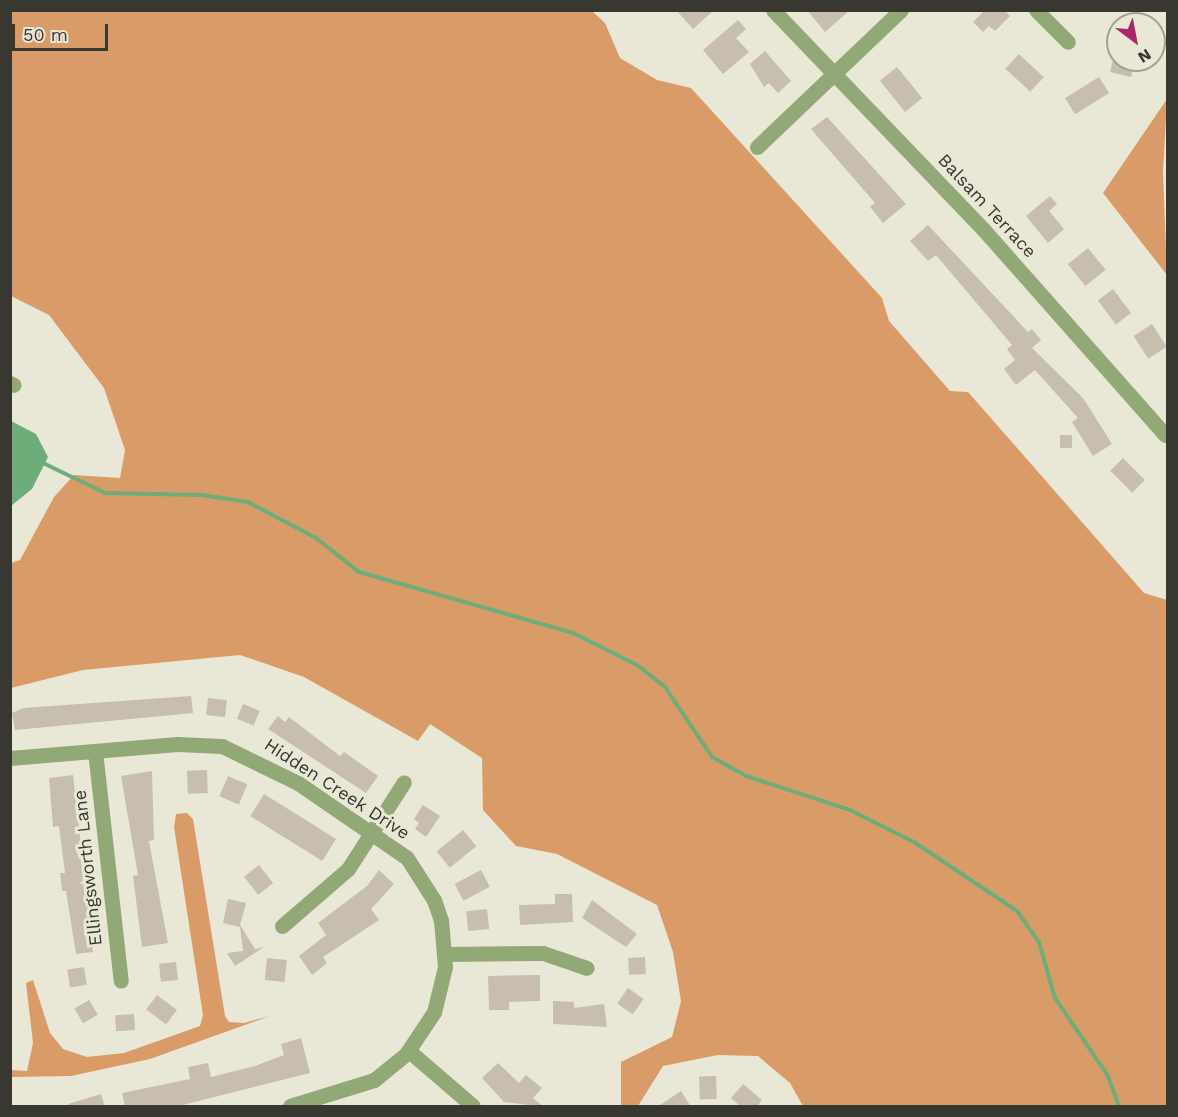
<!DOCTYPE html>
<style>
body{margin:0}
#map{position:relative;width:1178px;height:1117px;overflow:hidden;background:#e9e8d6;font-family:"Work Sans",sans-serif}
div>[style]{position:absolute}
.forest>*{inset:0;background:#d99b68}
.water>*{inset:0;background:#6dad79}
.stream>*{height:4px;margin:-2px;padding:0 2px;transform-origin:2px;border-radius:2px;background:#6dad79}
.building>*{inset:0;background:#c7beae;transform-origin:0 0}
.minor>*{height:15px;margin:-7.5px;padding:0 7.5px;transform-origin:7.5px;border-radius:7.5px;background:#93a877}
span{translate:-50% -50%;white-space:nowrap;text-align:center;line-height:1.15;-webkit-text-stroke:6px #e9e8d6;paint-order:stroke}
.street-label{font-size:18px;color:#383831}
.frame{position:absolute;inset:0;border:12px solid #383831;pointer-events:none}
.north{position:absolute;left:1106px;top:12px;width:60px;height:60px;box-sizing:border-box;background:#e9e8d6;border:2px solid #a2a294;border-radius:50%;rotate:148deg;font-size:16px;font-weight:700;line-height:24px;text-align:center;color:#383831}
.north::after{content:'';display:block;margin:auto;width:21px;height:27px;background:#ac266c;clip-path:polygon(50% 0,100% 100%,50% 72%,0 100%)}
.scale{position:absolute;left:12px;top:24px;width:96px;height:27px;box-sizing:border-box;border:3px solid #383831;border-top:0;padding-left:8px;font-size:18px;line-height:21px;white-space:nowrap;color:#383831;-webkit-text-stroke:4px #e9e8d6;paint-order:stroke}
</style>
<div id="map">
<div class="forest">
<i style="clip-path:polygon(10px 11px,592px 11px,605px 23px,620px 58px,657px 80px,691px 88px,882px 298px,889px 321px,950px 391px,968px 392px,1144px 593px,1167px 600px,1167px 1106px,803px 1106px,790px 1083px,758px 1056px,718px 1055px,663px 1066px,638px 1106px,621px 1106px,621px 1062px,672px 1037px,681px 1001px,673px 952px,657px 905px,557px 854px,516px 846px,483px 810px,482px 758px,430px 724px,418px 741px,304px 677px,240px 655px,83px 670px,11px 688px,11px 563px,20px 560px,54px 497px,74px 475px,120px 478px,125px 450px,104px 388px,49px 315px,11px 296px)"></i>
<i style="clip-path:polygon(1167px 99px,1163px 172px,1167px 275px,1103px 193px)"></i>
<i style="clip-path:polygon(187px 813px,193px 819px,225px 1016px,229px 1022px,244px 1023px,270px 1016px,150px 1059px,71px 1076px,11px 1077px,11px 1070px,27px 1071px,33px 1043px,26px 983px,33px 980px,50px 1033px,63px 1049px,87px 1057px,124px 1053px,200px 1026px,203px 1015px,174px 827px,176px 814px)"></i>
</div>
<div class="water">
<i style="clip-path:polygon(11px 421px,36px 434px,48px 457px,32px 489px,11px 506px)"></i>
</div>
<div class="stream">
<i style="left:43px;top:463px;width:69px;rotate:25.8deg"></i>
<i style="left:105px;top:493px;width:97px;rotate:1.2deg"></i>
<i style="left:202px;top:495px;width:47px;rotate:8.7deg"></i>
<i style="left:248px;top:502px;width:77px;rotate:27.9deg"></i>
<i style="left:316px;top:538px;width:55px;rotate:38.3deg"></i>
<i style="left:359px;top:572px;width:223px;rotate:15.9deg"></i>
<i style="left:573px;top:633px;width:72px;rotate:26.6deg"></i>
<i style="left:637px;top:665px;width:36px;rotate:38deg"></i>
<i style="left:665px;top:687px;width:84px;rotate:56.1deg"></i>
<i style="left:712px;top:757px;width:39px;rotate:29deg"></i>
<i style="left:746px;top:776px;width:109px;rotate:18.1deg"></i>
<i style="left:850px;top:810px;width:72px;rotate:26.6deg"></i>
<i style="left:914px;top:842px;width:124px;rotate:33.8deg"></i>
<i style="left:1017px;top:911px;width:38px;rotate:55deg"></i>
<i style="left:1039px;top:942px;width:58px;rotate:74.1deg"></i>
<i style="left:1055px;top:998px;width:94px;rotate:55.8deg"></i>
<i style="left:1108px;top:1076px;width:32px;rotate:70deg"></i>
</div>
<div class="building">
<i style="clip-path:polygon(676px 10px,714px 10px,693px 29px)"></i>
<i style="clip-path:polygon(807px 10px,850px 10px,825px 32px)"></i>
<i style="clip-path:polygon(985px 10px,1004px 10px,1010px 16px,995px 31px,989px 26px,983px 32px,973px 22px)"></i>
<i style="clip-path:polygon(738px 20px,746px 29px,736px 38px,749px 52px,723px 74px,703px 50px)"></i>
<i style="clip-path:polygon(765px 51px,791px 81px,778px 93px,769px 83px,764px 87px,750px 64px)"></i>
<i style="left:1019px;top:54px;width:34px;height:20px;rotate:43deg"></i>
<i style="clip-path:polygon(1113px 60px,1135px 60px,1131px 77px,1110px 72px)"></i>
<i style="left:897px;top:67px;width:40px;height:22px;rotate:51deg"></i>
<i style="left:1099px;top:77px;width:19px;height:40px;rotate:58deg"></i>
<i style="clip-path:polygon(827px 117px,906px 204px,883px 223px,870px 207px,875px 203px,811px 129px)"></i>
<i style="clip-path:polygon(1050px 196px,1057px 204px,1049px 211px,1064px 229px,1048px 243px,1026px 216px)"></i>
<i style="clip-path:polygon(928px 225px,1028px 332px,1032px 329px,1041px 340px,1032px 348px,1083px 398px,1112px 444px,1093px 456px,1072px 422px,1078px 418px,1035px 370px,1016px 385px,1004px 369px,1015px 360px,1007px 349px,1012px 345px,936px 255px,928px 261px,910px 241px)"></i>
<i style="left:1088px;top:248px;width:28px;height:26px;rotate:51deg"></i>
<i style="left:1113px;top:289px;width:30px;height:19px;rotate:53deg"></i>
<i style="left:1152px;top:324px;width:27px;height:22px;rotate:57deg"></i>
<i style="left:1060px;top:435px;width:12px;height:13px"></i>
<i style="left:1123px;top:458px;width:31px;height:18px;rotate:45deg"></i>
<i style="clip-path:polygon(191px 696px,193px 713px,15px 730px,12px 713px,23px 708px)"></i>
<i style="left:208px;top:698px;width:19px;height:17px;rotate:6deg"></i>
<i style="left:243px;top:704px;width:18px;height:16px;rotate:22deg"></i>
<i style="clip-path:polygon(278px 716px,285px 722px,289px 717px,340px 756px,344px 752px,378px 776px,366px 793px,268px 729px)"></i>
<i style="left:207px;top:770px;width:23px;height:20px;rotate:88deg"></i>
<i style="clip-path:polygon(152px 771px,154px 840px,149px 841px,168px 943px,142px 947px,133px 876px,138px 875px,121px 776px)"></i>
<i style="clip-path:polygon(73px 775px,93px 952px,76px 954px,66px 891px,62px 891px,60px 873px,65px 873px,59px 826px,53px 827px,49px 778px)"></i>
<i style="left:228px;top:776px;width:21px;height:22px;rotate:23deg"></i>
<i style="left:264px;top:794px;width:85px;height:26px;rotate:32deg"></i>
<i style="clip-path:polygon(423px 805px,440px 816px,426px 837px,415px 829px,419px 823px,414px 819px)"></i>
<i style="left:463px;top:830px;width:21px;height:34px;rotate:51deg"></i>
<i style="left:259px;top:865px;width:23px;height:19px;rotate:52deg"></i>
<i style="clip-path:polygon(379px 870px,394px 884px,371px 909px,379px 920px,323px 957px,327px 963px,312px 975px,299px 956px,326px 935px,318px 923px,367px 886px)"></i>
<i style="left:481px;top:870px;width:19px;height:30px;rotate:62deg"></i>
<i style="clip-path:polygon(555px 894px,572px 894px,573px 922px,520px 925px,519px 905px,555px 904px)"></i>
<i style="clip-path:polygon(228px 899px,246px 903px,240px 925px,255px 949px,264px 947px,235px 966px,227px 953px,243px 951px,240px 927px,223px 923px)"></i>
<i style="clip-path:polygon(592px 900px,637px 934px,626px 947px,582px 918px)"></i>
<i style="left:487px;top:909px;width:20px;height:21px;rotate:84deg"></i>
<i style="left:645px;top:957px;width:17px;height:17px;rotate:87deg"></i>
<i style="left:267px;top:958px;width:20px;height:22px;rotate:6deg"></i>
<i style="left:176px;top:962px;width:18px;height:17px;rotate:84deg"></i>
<i style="left:84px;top:967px;width:18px;height:17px;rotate:81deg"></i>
<i style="clip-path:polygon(540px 975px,540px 1001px,509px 1002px,509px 1010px,489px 1010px,488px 976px)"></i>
<i style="left:628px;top:988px;width:19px;height:19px;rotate:35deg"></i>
<i style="left:157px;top:995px;width:25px;height:18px;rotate:37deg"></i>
<i style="left:89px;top:1000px;width:17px;height:17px;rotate:59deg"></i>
<i style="clip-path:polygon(553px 1001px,574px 1002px,574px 1008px,604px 1004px,607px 1027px,553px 1024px)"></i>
<i style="left:134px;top:1014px;width:16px;height:19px;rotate:86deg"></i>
<i style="clip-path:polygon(301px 1038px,310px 1073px,175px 1107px,125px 1107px,122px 1093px,190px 1079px,188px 1067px,208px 1063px,211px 1077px,255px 1066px,284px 1055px,281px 1044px)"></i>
<i style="clip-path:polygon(498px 1063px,519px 1083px,526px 1075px,542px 1088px,533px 1098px,544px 1107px,504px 1102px,482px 1078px)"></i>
<i style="left:716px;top:1076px;width:23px;height:17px;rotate:88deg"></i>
<i style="clip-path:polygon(743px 1084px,762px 1100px,757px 1107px,741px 1107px,731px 1098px)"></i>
<i style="clip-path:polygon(681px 1091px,691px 1107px,657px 1107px)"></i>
<i style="clip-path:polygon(101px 1094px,105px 1107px,68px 1107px,68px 1104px)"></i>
</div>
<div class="minor">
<i style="left:773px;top:10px;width:303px;rotate:46.2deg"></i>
<i style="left:983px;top:229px;width:275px;rotate:48.5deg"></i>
<i style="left:1036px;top:10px;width:45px;rotate:45deg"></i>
<i style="left:757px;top:147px;width:199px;rotate:-43.6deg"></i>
<i style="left:10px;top:383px;width:4px;rotate:27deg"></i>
<i style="left:95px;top:751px;width:231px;rotate:83.6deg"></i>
<i style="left:10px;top:758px;width:168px;rotate:-4.8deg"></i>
<i style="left:177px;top:744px;width:45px;rotate:2.5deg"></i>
<i style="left:222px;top:746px;width:85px;rotate:26deg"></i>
<i style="left:298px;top:783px;width:132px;rotate:34.5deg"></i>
<i style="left:407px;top:858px;width:50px;rotate:57.3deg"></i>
<i style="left:434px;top:900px;width:21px;rotate:71deg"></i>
<i style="left:441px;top:920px;width:47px;rotate:85.1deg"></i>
<i style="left:445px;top:967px;width:46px;rotate:103.7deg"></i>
<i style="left:434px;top:1012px;width:50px;rotate:123.7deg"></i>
<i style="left:406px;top:1054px;width:41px;rotate:140.9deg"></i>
<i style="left:374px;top:1080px;width:88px;rotate:162.8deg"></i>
<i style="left:282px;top:926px;width:87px;rotate:-40.8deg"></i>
<i style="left:348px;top:869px;width:103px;rotate:-57.2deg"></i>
<i style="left:445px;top:954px;width:98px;rotate:-0.6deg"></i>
<i style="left:543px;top:953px;width:46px;rotate:18.8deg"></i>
<i style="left:409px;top:1051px;width:84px;rotate:40.7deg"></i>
</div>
<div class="street-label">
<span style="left:987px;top:206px;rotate:47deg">Balsam Terrace</span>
<span style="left:337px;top:789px;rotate:33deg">Hidden Creek Drive</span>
<span style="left:88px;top:868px;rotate:-96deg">Ellingsworth Lane</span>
</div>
<div class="frame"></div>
<div class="north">N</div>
<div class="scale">50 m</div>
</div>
